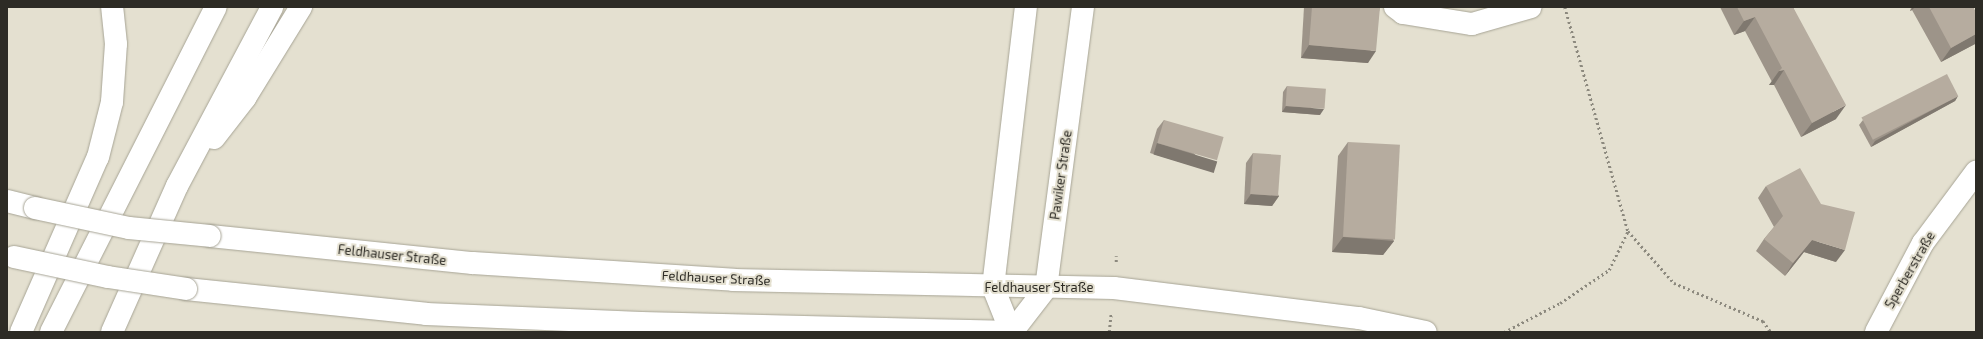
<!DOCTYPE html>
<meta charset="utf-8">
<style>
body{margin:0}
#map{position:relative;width:1983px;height:339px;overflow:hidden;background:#e4e0d0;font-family:"Exo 2",sans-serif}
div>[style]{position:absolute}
.path>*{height:2.5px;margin-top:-1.25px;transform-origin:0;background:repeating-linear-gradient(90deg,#8c897e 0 2px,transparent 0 5px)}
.roads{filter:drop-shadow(0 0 1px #a7a495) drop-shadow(0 0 1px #a7a495)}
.minor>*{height:22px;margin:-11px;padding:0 11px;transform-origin:11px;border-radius:11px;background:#fff}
.major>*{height:22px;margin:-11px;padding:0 11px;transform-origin:11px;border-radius:11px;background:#fff}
.highway>*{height:22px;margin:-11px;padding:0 11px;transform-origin:11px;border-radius:11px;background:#fff}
.bridges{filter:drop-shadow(0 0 1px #a7a495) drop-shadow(0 0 1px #a7a495)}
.major-bridge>*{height:22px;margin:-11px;padding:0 11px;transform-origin:11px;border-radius:11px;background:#fff}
.wall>*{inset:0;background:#9d9489}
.shaded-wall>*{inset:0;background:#7f786f;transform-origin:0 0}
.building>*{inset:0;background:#b6ac9f;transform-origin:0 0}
span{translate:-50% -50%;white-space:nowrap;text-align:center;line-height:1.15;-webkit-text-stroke:4px #e4e0d0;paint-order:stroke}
.street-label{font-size:13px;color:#2d2b25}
.frame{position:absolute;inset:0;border:8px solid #2d2b25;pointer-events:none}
</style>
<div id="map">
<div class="path">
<i style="left:1565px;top:7px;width:233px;rotate:74.3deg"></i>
<i style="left:1628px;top:231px;width:69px;rotate:48.5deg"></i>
<i style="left:1674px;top:283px;width:97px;rotate:23.1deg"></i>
<i style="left:1763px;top:321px;width:14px;rotate:54deg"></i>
<i style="left:1116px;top:262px;width:6px;rotate:-90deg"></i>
<i style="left:1109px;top:332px;width:19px;rotate:-84deg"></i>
<i style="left:1504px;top:332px;width:63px;rotate:-27.4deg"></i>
<i style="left:1560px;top:303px;width:59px;rotate:-34deg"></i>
<i style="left:1609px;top:270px;width:43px;rotate:-64deg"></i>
</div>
<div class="roads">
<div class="minor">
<i style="left:1395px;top:7px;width:10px;rotate:37deg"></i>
<i style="left:1403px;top:13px;width:70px;rotate:9.1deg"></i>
<i style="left:1472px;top:24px;width:61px;rotate:-16.1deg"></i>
<i style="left:1876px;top:332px;width:101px;rotate:-62.2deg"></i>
<i style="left:1923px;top:243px;width:89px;rotate:-53.3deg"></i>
</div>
<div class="major">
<i style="left:7px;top:201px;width:29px;rotate:14deg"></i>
<i style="left:210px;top:236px;width:264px;rotate:5.9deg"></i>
<i style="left:473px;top:263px;width:261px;rotate:3.7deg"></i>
<i style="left:733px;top:280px;width:381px;rotate:1.2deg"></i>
<i style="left:1114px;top:288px;width:247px;rotate:7deg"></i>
<i style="left:1359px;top:318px;width:68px;rotate:11.8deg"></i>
<i style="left:186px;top:289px;width:241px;rotate:5.9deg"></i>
<i style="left:426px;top:314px;width:215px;rotate:2.4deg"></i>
<i style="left:641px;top:323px;width:362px;rotate:1.4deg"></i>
<i style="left:1011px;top:332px;width:48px;rotate:-111.8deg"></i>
<i style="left:993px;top:287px;width:282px;rotate:-83.3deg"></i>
<i style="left:1012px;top:332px;width:56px;rotate:-52.3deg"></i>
<i style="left:1046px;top:288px;width:283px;rotate:-82.5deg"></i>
</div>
<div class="highway">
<i style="left:214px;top:138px;width:51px;rotate:-52.2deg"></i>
<i style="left:245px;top:98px;width:107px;rotate:-58.4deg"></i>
<i style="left:21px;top:332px;width:191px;rotate:-66.3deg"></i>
<i style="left:98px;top:157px;width:57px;rotate:-75.7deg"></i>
<i style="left:112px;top:102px;width:58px;rotate:-86.1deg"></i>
<i style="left:116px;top:44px;width:37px;rotate:-96deg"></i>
<i style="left:51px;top:332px;width:364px;rotate:-63.1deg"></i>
<i style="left:112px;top:332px;width:160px;rotate:-66deg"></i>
<i style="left:177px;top:186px;width:203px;rotate:-62deg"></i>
</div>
</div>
<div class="bridges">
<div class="major-bridge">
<i style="left:35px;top:208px;width:96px;rotate:12deg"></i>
<i style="left:129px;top:228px;width:81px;rotate:5.6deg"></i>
<i style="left:14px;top:257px;width:96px;rotate:12deg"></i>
<i style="left:108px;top:277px;width:79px;rotate:8.7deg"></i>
</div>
</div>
<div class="wall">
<i style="clip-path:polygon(1304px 7px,1380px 7px,1368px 63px,1301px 58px)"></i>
<i style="clip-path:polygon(1720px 7px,1793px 7px,1836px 119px,1801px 137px,1774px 85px,1769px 85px,1772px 82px,1745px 31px,1734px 35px)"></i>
<i style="clip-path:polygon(1911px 7px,1973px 7px,1976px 13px,1976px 42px,1975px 44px,1941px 62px,1912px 10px,1910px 11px,1911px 8px)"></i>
<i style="clip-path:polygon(1287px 86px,1320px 115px,1282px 112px,1283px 92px)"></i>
<i style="clip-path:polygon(1958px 96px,1955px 101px,1871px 147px,1859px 125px,1863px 120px)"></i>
<i style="clip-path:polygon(1164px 120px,1210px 171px,1150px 153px,1157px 129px)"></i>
<i style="clip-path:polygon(1348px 142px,1394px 241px,1383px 255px,1332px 252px,1338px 156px)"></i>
<i style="clip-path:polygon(1253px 153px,1279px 196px,1272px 206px,1244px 204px,1246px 163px)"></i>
<i style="clip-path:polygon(1766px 186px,1836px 262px,1804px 252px,1785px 276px,1756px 251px,1764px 239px,1774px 227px,1758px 198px)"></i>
</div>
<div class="shaded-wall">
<i style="clip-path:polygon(1913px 7px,1915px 7px,1912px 10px,1910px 11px)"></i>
<i style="clip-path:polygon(1755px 17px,1745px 31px,1734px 35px,1744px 21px)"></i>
<i style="clip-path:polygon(1976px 34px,1976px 42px,1975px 44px,1941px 62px,1951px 48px)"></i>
<i style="clip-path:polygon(1309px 45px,1376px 51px,1368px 63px,1301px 58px)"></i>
<i style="clip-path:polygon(1784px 70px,1774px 85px,1769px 85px,1779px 71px)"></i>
<i style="clip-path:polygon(1958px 96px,1955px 101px,1871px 147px,1875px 141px)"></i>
<i style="clip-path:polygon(1846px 105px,1836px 119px,1801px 137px,1812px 123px)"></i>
<i style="clip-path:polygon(1286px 106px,1324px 109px,1320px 115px,1282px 112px)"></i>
<i style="left:1157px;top:143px;width:63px;height:12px;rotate:17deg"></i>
<i style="clip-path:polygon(1251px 194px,1279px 196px,1272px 206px,1244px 204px)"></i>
<i style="clip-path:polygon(1343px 237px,1394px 241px,1383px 255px,1332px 252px)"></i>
<i style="clip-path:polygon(1812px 240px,1845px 250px,1836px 262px,1804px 252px,1785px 276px,1793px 263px)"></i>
</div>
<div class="building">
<i style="clip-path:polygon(1312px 7px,1380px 7px,1376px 51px,1309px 45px)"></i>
<i style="clip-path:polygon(1737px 7px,1793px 7px,1846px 105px,1812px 123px,1784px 70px,1779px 71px,1782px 68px,1755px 17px,1744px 21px)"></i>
<i style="clip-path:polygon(1929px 7px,1973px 7px,1976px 13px,1976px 34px,1951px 48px)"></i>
<i style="left:1947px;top:74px;width:25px;height:96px;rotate:63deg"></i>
<i style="left:1287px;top:86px;width:39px;height:20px;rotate:4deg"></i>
<i style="left:1164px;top:120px;width:62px;height:24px;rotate:16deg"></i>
<i style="left:1348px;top:142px;width:52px;height:95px;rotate:3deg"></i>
<i style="left:1253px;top:153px;width:28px;height:41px;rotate:4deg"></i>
<i style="clip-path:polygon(1800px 168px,1821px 204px,1855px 212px,1845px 250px,1812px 240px,1793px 263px,1764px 239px,1783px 216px,1766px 186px)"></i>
</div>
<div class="street-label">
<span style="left:1061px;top:175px;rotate:-82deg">Pawiker Straße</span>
<span style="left:392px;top:255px;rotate:6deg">Feldhauser Straße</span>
<span style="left:1910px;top:270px;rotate:-60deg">Sperberstraße</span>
<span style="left:716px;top:278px;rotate:3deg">Feldhauser Straße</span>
<span style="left:1039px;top:287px">Feldhauser Straße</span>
</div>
<div class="frame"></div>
</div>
